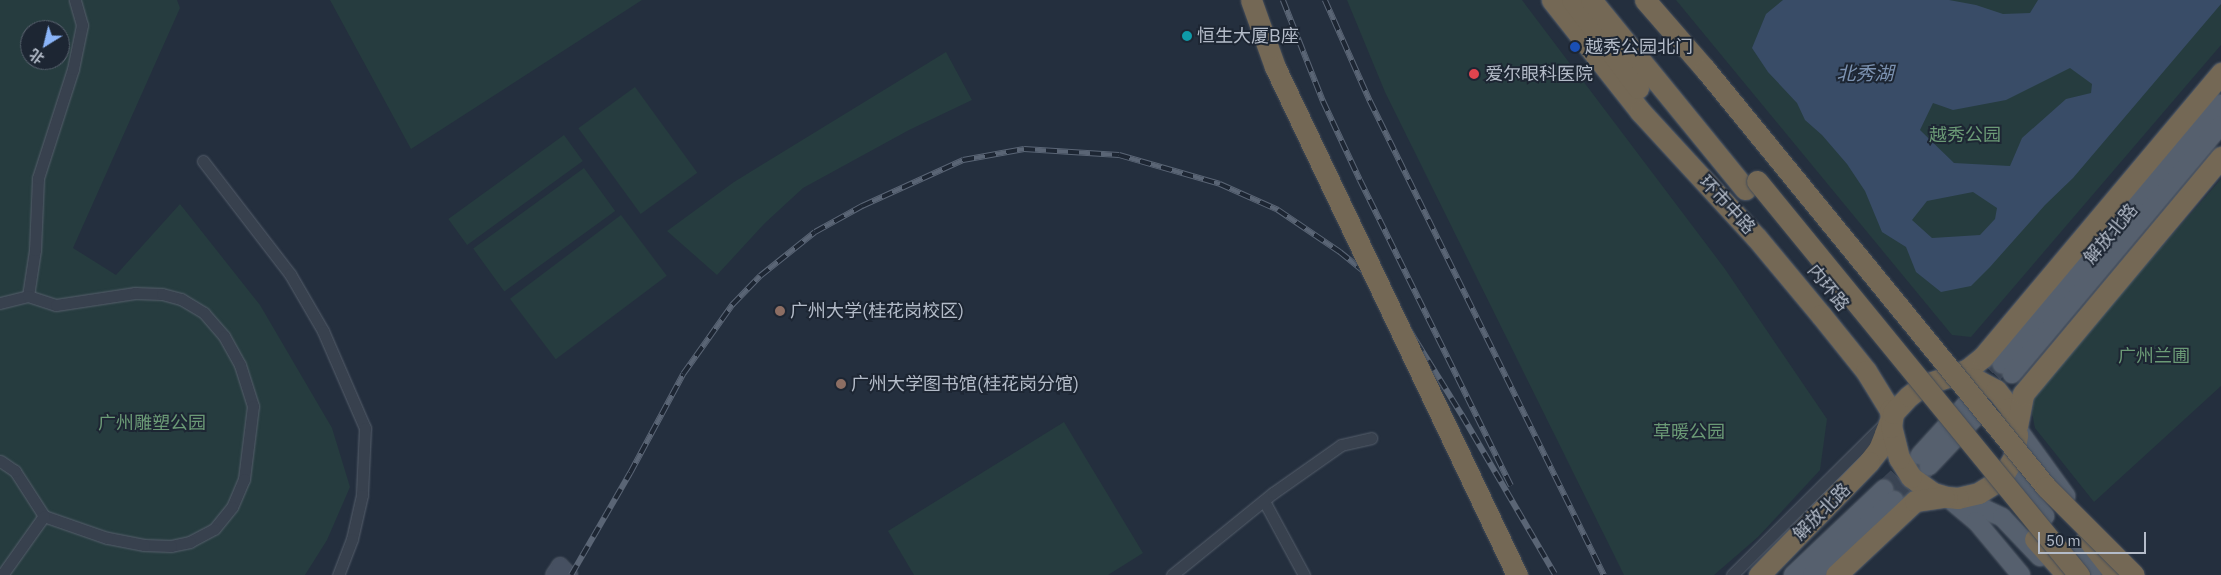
<!DOCTYPE html>
<meta charset="utf-8">
<style>
body{margin:0}
#map{position:relative;width:2221px;height:575px;overflow:hidden;background:#242f3e;font-family:"IBM Plex Sans","Noto Sans SC",sans-serif}
div>[style]{position:absolute}
.green>*{inset:0;background:#263c3f;transform-origin:0 0}
.water>*{inset:0;background:#394c67}
.primary-tunnel>*{height:18px;margin-top:-9px;transform-origin:0;background:repeating-linear-gradient(90deg,#3a4453 0 18px,transparent 0 27px)}
.roads{filter:drop-shadow(0 0 1px #565f6c) drop-shadow(0 0 1px #565f6c)}
.street>*{height:11px;margin:-5.5px;padding:0 5.5px;transform-origin:5.5px;border-radius:5.5px;background:#38414e}
.secondary>*{height:16px;margin:-8px;padding:0 8px;transform-origin:8px;border-radius:8px;background:#465061}
.primary>*{height:18px;margin:-9px;padding:0 9px;transform-origin:9px;border-radius:9px;background:#56606e}
.highway>*{height:21px;margin:-10.5px;padding:0 10.5px;transform-origin:10.5px;border-radius:10.5px;background:#746855}
.rail>*{height:5.5px;margin-top:-2.75px;transform-origin:0;background:repeating-linear-gradient(90deg,#1d2633 0 11px,#5a6575 0 22px);box-sizing:border-box;border-block:1px solid #5a6575}
.bridges{filter:drop-shadow(0 0 1px #434c59) drop-shadow(0 0 1px #434c59)}
.highway-bridge>*{height:21px;margin:-10.5px;padding:0 10.5px;transform-origin:10.5px;border-radius:10.5px;background:#746855}
.dots>*{width:14px;height:14px;translate:-50% -50%;box-sizing:border-box;border:2px solid #1d2633;border-radius:50%}
span{translate:-50% -50%;white-space:nowrap;text-align:center;line-height:1.15;-webkit-text-stroke:4px #1d2633;paint-order:stroke}
.poi-label{font-size:18px;color:#b4bcc9}
.left{translate:0 -50%;text-align:left}
.park-label{font-size:18px;color:#6b9a76}
.street-label{font-size:18px;color:#b4bcc9}
.water-label{font-size:19px;color:#7c92b1;font-style:italic}
.north{position:absolute;left:20px;top:20px;width:50px;height:50px;box-sizing:border-box;background:#1d2633;border:1px solid #59626f;border-radius:50%;rotate:216deg;font-size:14px;font-weight:700;line-height:20px;text-align:center;color:#b4bcc9}
.north::after{content:'';display:block;margin:auto;width:18px;height:22px;background:#8ab4f8;clip-path:polygon(50% 0,100% 100%,50% 72%,0 100%)}
.scale{position:absolute;left:2038px;top:532px;width:108px;height:22px;box-sizing:border-box;border:2px solid #b4bcc9;border-top:0;padding-left:6px;font-size:15px;line-height:18px;white-space:nowrap;color:#b4bcc9;-webkit-text-stroke:4px #1d2633;paint-order:stroke}
</style>
<div id="map">
<div class="green">
<i style="clip-path:polygon(evenodd,0 0,177px 0,180px 8px,73px 248px,116px 275px,180px 204px,260px 305px,332px 428px,350px 487px,327px 540px,305px 575px,0 575px,0 0,30px 30px,60px 30px,60px 60px,30px 60px,30px 30px)"></i>
<i style="clip-path:polygon(330px 0,642px 0,411px 149px)"></i>
<i style="clip-path:polygon(1347px 0,1522px 0,1725px 269px,1827px 419px,1820px 470px,1758px 537px,1714px 575px,1624px 575px,1385px 92px)"></i>
<i style="clip-path:polygon(1676px 0,2221px 0,2221px 45px,1971px 337px,1952px 335px)"></i>
<i style="clip-path:polygon(946px 52px,972px 100px,909px 130px,803px 188px,765px 223px,717px 275px,667px 231px,734px 182px)"></i>
<i style="left:635px;top:87px;width:106px;height:70px;rotate:54deg"></i>
<i style="left:564px;top:135px;width:32px;height:143px;rotate:54deg"></i>
<i style="left:584px;top:168px;width:53px;height:137px;rotate:54deg"></i>
<i style="clip-path:polygon(2221px 179px,2221px 386px,2094px 502px,2035px 428px,2032px 413px,2035px 392px)"></i>
<i style="left:621px;top:215px;width:76px;height:139px;rotate:53deg"></i>
<i style="clip-path:polygon(1064px 422px,1143px 553px,1108px 575px,914px 575px,888px 531px)"></i>
</div>
<div class="water">
<i style="clip-path:polygon(evenodd,1783px 0,1949px 0,1976px 5px,2003px 14px,2030px 13px,2038px 0,2221px 0,2221px 4px,2073px 178px,2045px 205px,1990px 267px,1971px 286px,1941px 292px,1916px 272px,1906px 247px,1882px 232px,1865px 191px,1847px 164px,1822px 135px,1805px 120px,1797px 103px,1768px 72px,1752px 48px,1766px 14px,1783px 0,2070px 68px,2092px 84px,2091px 93px,2066px 99px,2022px 138px,2010px 166px,1954px 163px,1920px 130px,1933px 103px,1953px 110px,2006px 100px,2070px 68px,1783px 0,1973px 192px,1997px 208px,1995px 219px,1980px 235px,1932px 238px,1912px 220px,1927px 201px,1973px 192px)"></i>
</div>
<div class="primary-tunnel">
<i style="left:1976px;top:394px;width:40px;rotate:-49deg"></i>
<i style="left:1884px;top:489px;width:41px;rotate:-43deg"></i>
<i style="left:1894px;top:500px;width:49px;rotate:-44.2deg"></i>
</div>
<div class="roads">
<div class="street">
<i style="left:203px;top:161px;width:143px;rotate:52.4deg"></i>
<i style="left:290px;top:274px;width:66px;rotate:59.9deg"></i>
<i style="left:323px;top:331px;width:106px;rotate:66.6deg"></i>
<i style="left:365px;top:428px;width:67px;rotate:92.6deg"></i>
<i style="left:362px;top:495px;width:45px;rotate:102.8deg"></i>
<i style="left:352px;top:539px;width:39px;rotate:111deg"></i>
<i style="left:28px;top:296px;width:47px;rotate:-81.3deg"></i>
<i style="left:35px;top:250px;width:72px;rotate:-87.6deg"></i>
<i style="left:38px;top:178px;width:114px;rotate:-72.2deg"></i>
<i style="left:73px;top:69px;width:45px;rotate:-78.4deg"></i>
<i style="left:82px;top:25px;width:26px;rotate:-106deg"></i>
<i style="left:0;top:303px;width:29px;rotate:-14deg"></i>
<i style="left:28px;top:296px;width:29px;rotate:18deg"></i>
<i style="left:56px;top:305px;width:80px;rotate:-8.6deg"></i>
<i style="left:135px;top:293px;width:27px;rotate:2deg"></i>
<i style="left:162px;top:294px;width:20px;rotate:15deg"></i>
<i style="left:181px;top:299px;width:27px;rotate:31deg"></i>
<i style="left:204px;top:313px;width:30px;rotate:49deg"></i>
<i style="left:224px;top:336px;width:33px;rotate:61deg"></i>
<i style="left:240px;top:365px;width:43px;rotate:72.4deg"></i>
<i style="left:253px;top:406px;width:74px;rotate:97deg"></i>
<i style="left:244px;top:479px;width:30px;rotate:113deg"></i>
<i style="left:232px;top:507px;width:28px;rotate:129deg"></i>
<i style="left:214px;top:529px;width:27px;rotate:152deg"></i>
<i style="left:190px;top:542px;width:19px;rotate:168deg"></i>
<i style="left:171px;top:546px;width:27px;rotate:-178deg"></i>
<i style="left:144px;top:545px;width:38px;rotate:-169deg"></i>
<i style="left:107px;top:538px;width:67px;rotate:-160.8deg"></i>
<i style="left:44px;top:516px;width:54px;rotate:-122.8deg"></i>
<i style="left:15px;top:471px;width:18px;rotate:-146deg"></i>
<i style="left:1264px;top:501px;width:84px;rotate:61.6deg"></i>
<i style="left:2px;top:575px;width:72px;rotate:-54.6deg"></i>
<i style="left:1172px;top:575px;width:130px;rotate:-39.1deg"></i>
<i style="left:1273px;top:493px;width:83px;rotate:-35.2deg"></i>
<i style="left:1341px;top:445px;width:31px;rotate:-13deg"></i>
<i style="left:1732px;top:575px;width:214px;rotate:-44.8deg"></i>
</div>
<div class="secondary">
<i style="left:554px;top:575px;width:11px;rotate:-56deg"></i>
<i style="left:560px;top:566px;width:13px;rotate:45deg"></i>
</div>
<div class="primary">
<i style="left:2002px;top:364px;width:340px;rotate:-49.9deg"></i>
<i style="left:2012px;top:374px;width:325px;rotate:-50deg"></i>
<i style="left:2017px;top:428px;width:84px;rotate:54.2deg"></i>
<i style="left:1920px;top:455px;width:73px;rotate:-47.8deg"></i>
<i style="left:1929px;top:466px;width:74px;rotate:-46.6deg"></i>
<i style="left:2007px;top:471px;width:59px;rotate:49.8deg"></i>
<i style="left:1952px;top:499px;width:25px;rotate:14deg"></i>
<i style="left:1976px;top:505px;width:29px;rotate:25deg"></i>
<i style="left:2002px;top:517px;width:55px;rotate:46.5deg"></i>
<i style="left:1953px;top:502px;width:30px;rotate:40deg"></i>
<i style="left:1976px;top:521px;width:70px;rotate:50.2deg"></i>
<i style="left:2074px;top:552px;width:29px;rotate:52deg"></i>
<i style="left:1793px;top:575px;width:125px;rotate:-43.4deg"></i>
<i style="left:1812px;top:575px;width:111px;rotate:-42.4deg"></i>
</div>
<div class="highway">
<i style="left:1552px;top:0;width:142px;rotate:51.6deg"></i>
<i style="left:1640px;top:111px;width:171px;rotate:47.4deg"></i>
<i style="left:1756px;top:237px;width:102px;rotate:50.2deg"></i>
<i style="left:1821px;top:315px;width:72px;rotate:51.2deg"></i>
<i style="left:1866px;top:371px;width:46px;rotate:58.4deg"></i>
<i style="left:1890px;top:410px;width:8px;rotate:83deg"></i>
<i style="left:1891px;top:418px;width:17px;rotate:111deg"></i>
<i style="left:1885px;top:434px;width:16px;rotate:112deg"></i>
<i style="left:1879px;top:449px;width:16px;rotate:128deg"></i>
<i style="left:1869px;top:462px;width:158px;rotate:134.2deg"></i>
<i style="left:1572px;top:0;width:110px;rotate:53.1deg"></i>
<i style="left:1591px;top:0;width:244px;rotate:50.8deg"></i>
<i style="left:1951px;top:376px;width:18px;rotate:-22deg"></i>
<i style="left:1968px;top:369px;width:19px;rotate:-39deg"></i>
<i style="left:1983px;top:357px;width:371px;rotate:-50deg"></i>
<i style="left:1951px;top:376px;width:24px;rotate:7deg"></i>
<i style="left:1975px;top:379px;width:24px;rotate:28deg"></i>
<i style="left:1996px;top:390px;width:23px;rotate:52deg"></i>
<i style="left:2010px;top:408px;width:28px;rotate:75deg"></i>
<i style="left:2017px;top:435px;width:22px;rotate:98deg"></i>
<i style="left:2014px;top:457px;width:26px;rotate:121deg"></i>
<i style="left:2001px;top:479px;width:26px;rotate:148deg"></i>
<i style="left:1979px;top:493px;width:22px;rotate:167deg"></i>
<i style="left:1958px;top:498px;width:11px;rotate:-175deg"></i>
<i style="left:1947px;top:497px;width:15px;rotate:-164deg"></i>
<i style="left:1933px;top:493px;width:27px;rotate:-144deg"></i>
<i style="left:1911px;top:477px;width:22px;rotate:-122deg"></i>
<i style="left:1899px;top:458px;width:32px;rotate:-104deg"></i>
<i style="left:1891px;top:427px;width:14px;rotate:-82deg"></i>
<i style="left:1893px;top:413px;width:23px;rotate:-47deg"></i>
<i style="left:1909px;top:396px;width:18px;rotate:-38deg"></i>
<i style="left:1923px;top:385px;width:29px;rotate:-18deg"></i>
<i style="left:2017px;top:426px;width:33px;rotate:-79deg"></i>
<i style="left:2023px;top:394px;width:309px;rotate:-50.1deg"></i>
<i style="left:2087px;top:538px;width:47px;rotate:51.9deg"></i>
<i style="left:2035px;top:539px;width:48px;rotate:48.4deg"></i>
<i style="left:1836px;top:575px;width:108px;rotate:-43.1deg"></i>
<i style="left:1915px;top:501px;width:29px;rotate:-8deg"></i>
</div>
</div>
<div class="rail">
<i style="left:1283px;top:0;width:109px;rotate:68.4deg"></i>
<i style="left:1323px;top:101px;width:87px;rotate:64.9deg"></i>
<i style="left:1360px;top:180px;width:341px;rotate:63.7deg"></i>
<i style="left:1325px;top:0;width:111px;rotate:66deg"></i>
<i style="left:1370px;top:101px;width:529px;rotate:63.73deg"></i>
<i style="left:571px;top:575px;width:118px;rotate:-60deg"></i>
<i style="left:630px;top:473px;width:112px;rotate:-61.8deg"></i>
<i style="left:683px;top:374px;width:85px;rotate:-54.6deg"></i>
<i style="left:732px;top:305px;width:40px;rotate:-46deg"></i>
<i style="left:760px;top:276px;width:70px;rotate:-38.7deg"></i>
<i style="left:815px;top:232px;width:54px;rotate:-29deg"></i>
<i style="left:862px;top:206px;width:111px;rotate:-24.5deg"></i>
<i style="left:963px;top:160px;width:62px;rotate:-10.2deg"></i>
<i style="left:1024px;top:149px;width:95px;rotate:3.6deg"></i>
<i style="left:1119px;top:155px;width:105px;rotate:16deg"></i>
<i style="left:1220px;top:184px;width:64px;rotate:24.1deg"></i>
<i style="left:1278px;top:210px;width:75px;rotate:34.1deg"></i>
<i style="left:1340px;top:252px;width:54px;rotate:39deg"></i>
<i style="left:1382px;top:286px;width:152px;rotate:58.2deg"></i>
<i style="left:1462px;top:415px;width:184px;rotate:59.7deg"></i>
</div>
<div class="bridges">
<div class="highway-bridge">
<i style="left:1251px;top:0;width:71px;rotate:70.3deg"></i>
<i style="left:1275px;top:67px;width:563px;rotate:64.53deg"></i>
<i style="left:1645px;top:0;width:91px;rotate:49deg"></i>
<i style="left:1705px;top:69px;width:539px;rotate:50.79deg"></i>
<i style="left:2046px;top:487px;width:124px;rotate:45deg"></i>
<i style="left:1757px;top:181px;width:509px;rotate:50.74deg"></i>
</div>
</div>
<div class="dots">
<i style="left:1187px;top:36px;background:#0f9aa8"></i>
<i style="left:1575px;top:47px;background:#1a4fb4"></i>
<i style="left:1474px;top:74px;background:#e0444e"></i>
<i style="left:780px;top:311px;background:#8d6e63"></i>
<i style="left:841px;top:384px;background:#8d6e63"></i>
</div>
<div class="poi-label">
<span class="left" style="left:1197px;top:36px">恒生大厦B座</span>
<span class="left" style="left:1585px;top:47px">越秀公园北门</span>
<span class="left" style="left:1485px;top:74px">爱尔眼科医院</span>
<span class="left" style="left:790px;top:311px">广州大学(桂花岗校区)</span>
<span class="left" style="left:851px;top:384px">广州大学图书馆(桂花岗分馆)</span>
</div>
<div class="park-label">
<span style="left:1965px;top:135px">越秀公园</span>
<span style="left:2154px;top:356px">广州兰圃</span>
<span style="left:152px;top:423px">广州雕塑公园</span>
<span style="left:1689px;top:432px">草暖公园</span>
</div>
<div class="street-label">
<span style="left:1727px;top:205px;rotate:47deg">环市中路</span>
<span style="left:2111px;top:234px;rotate:-50deg">解放北路</span>
<span style="left:1828px;top:288px;rotate:51deg">内环路</span>
<span style="left:1822px;top:512px;rotate:-45deg">解放北路</span>
</div>
<div class="water-label">
<span style="left:1865px;top:74px">北秀湖</span>
</div>
<div class="north">北</div>
<div class="scale">50 m</div>
</div>
